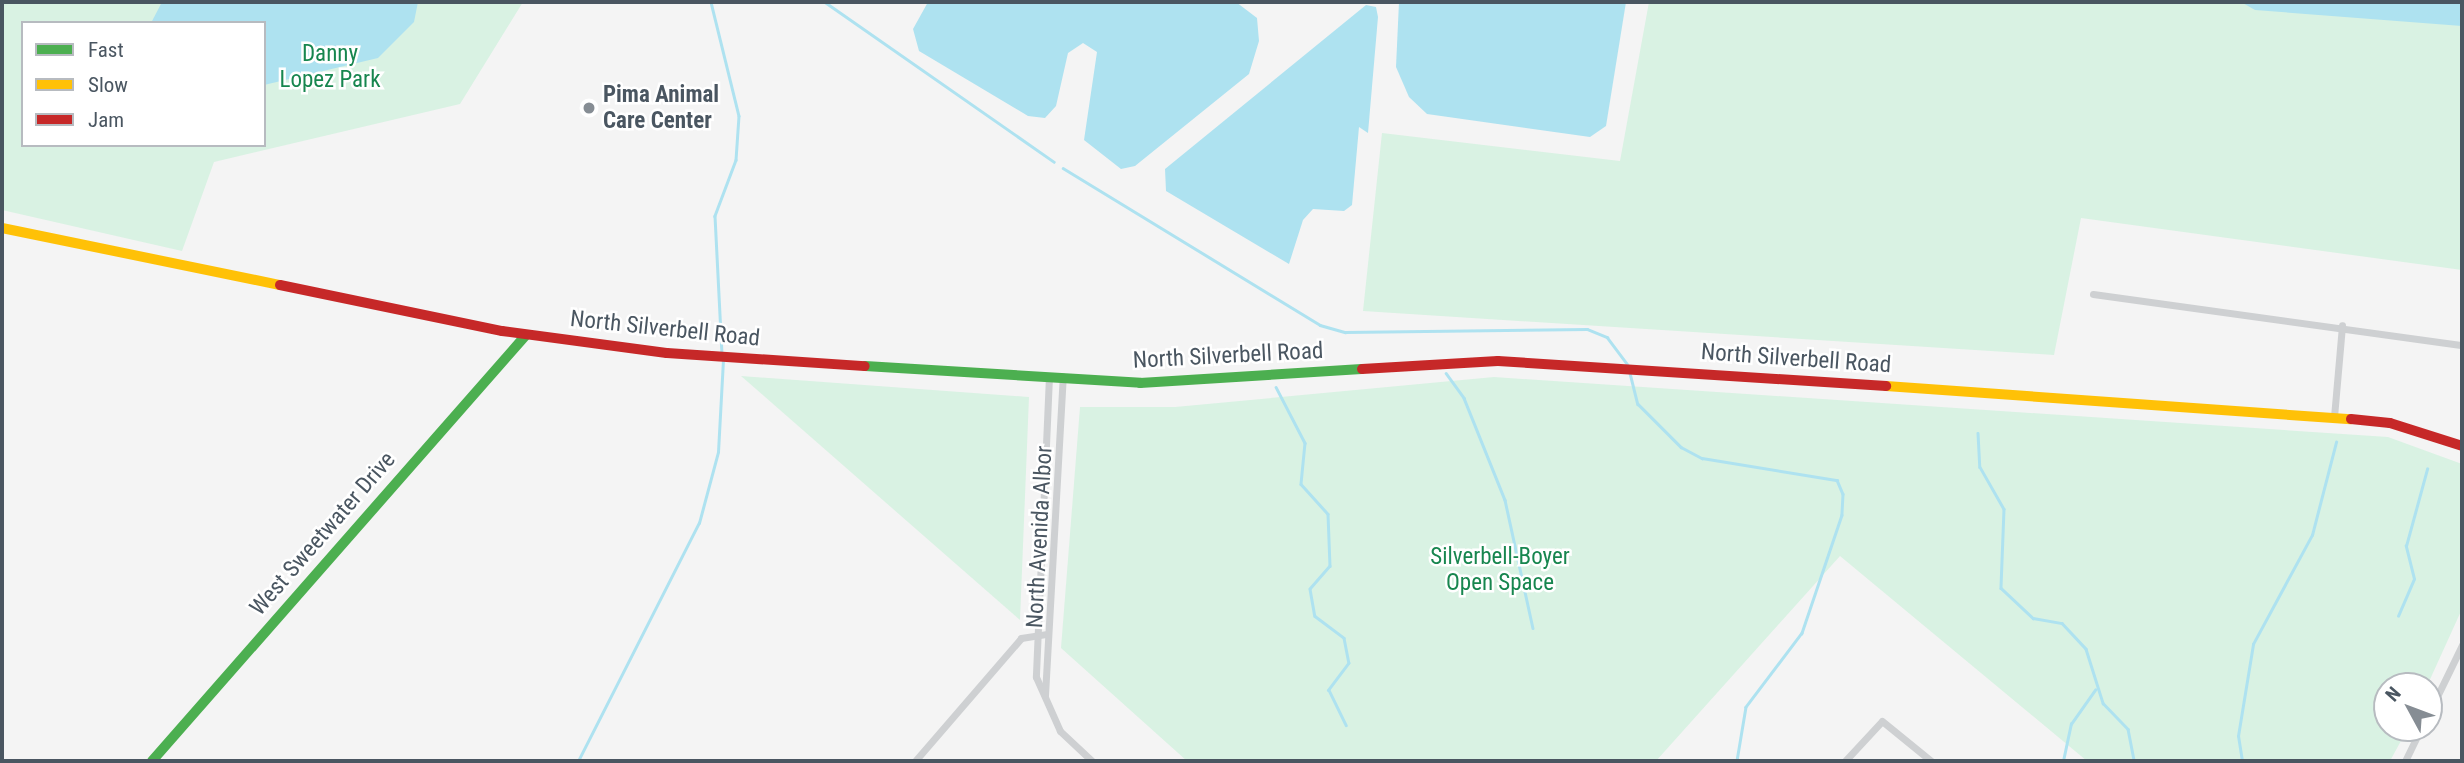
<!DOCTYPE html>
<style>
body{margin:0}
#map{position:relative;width:2464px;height:763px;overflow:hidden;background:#f4f4f4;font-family:"Roboto Condensed",sans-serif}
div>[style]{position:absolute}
.green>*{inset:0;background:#d9f2e3}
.water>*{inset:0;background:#aee2f0}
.stream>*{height:2.5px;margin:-1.25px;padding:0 1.25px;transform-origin:1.25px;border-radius:1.25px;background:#aee2f0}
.street>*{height:7px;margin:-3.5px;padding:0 3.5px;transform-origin:3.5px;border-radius:3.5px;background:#ced0d2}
.fast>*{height:10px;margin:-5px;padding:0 5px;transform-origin:5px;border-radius:5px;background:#4caf50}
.slow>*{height:10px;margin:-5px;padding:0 5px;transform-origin:5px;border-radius:5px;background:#ffc107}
.jam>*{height:10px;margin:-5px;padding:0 5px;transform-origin:5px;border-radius:5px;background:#c62828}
.dots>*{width:19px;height:19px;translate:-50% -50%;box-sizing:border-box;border:4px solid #fff;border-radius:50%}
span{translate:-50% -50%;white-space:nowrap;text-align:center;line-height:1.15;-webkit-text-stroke:5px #fff;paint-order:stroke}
.park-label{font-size:23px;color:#17864f}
.poi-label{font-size:23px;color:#4a5661;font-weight:700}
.left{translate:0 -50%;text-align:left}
.street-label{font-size:23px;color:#4a5661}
.frame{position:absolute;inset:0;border:4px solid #4a5661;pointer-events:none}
.legend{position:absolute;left:21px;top:21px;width:245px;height:126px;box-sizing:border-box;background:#fff;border:2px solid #b7bbc0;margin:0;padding:9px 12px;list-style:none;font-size:21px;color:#4a5661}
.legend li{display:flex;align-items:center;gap:14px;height:35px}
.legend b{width:35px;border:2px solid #b7bbc0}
.north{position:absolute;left:2373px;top:672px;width:70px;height:70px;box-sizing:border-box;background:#fff;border:2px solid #b7bbc0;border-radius:50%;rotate:311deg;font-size:19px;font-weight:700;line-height:28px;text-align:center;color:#4a5661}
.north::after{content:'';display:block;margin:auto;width:24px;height:32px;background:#868d94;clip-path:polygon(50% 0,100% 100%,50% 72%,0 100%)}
</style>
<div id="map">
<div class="green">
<i style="clip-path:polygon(evenodd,2px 2px,523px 2px,460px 104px,214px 162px,182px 251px,2px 210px,2px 2px,23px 23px,264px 23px,264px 145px,23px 145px,23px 23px)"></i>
<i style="clip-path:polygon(1649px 2px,2462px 2px,2462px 270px,2081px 218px,2054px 355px,1363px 311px,1382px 133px,1620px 161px)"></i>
<i style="clip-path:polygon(741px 376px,1029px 397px,1020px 620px)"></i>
<i style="clip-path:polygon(1494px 377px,2388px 437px,2462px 464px,2462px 609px,2427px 686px,2387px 686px,2387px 728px,2408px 728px,2390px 761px,2087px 761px,1840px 556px,1656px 761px,1187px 761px,1061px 648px,1080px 407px,1175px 407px)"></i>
</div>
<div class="water">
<i style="clip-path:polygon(162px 2px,418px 2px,414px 22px,378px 58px,264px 85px,264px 23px,151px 23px)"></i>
<i style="clip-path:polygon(928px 2px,1236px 2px,1257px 18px,1259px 41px,1249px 74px,1135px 166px,1121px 169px,1084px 140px,1097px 52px,1083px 43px,1068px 53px,1056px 106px,1045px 118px,1028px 116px,919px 51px,913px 29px)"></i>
<i style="clip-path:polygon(1399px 2px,1626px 2px,1606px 126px,1590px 137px,1427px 114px,1409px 97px,1396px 67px)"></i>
<i style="clip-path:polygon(2241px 2px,2462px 2px,2462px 26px,2255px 10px)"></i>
<i style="clip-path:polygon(1366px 5px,1376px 7px,1378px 17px,1368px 133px,1359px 127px,1352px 205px,1344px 211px,1313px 209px,1303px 220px,1289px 264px,1166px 191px,1165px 169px)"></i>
</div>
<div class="stream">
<i style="left:711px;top:2px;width:117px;rotate:76.2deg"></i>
<i style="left:739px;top:116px;width:44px;rotate:93.9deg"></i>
<i style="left:736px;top:160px;width:60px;rotate:110.6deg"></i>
<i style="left:715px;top:216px;width:137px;rotate:87.1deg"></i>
<i style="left:825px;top:2px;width:279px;rotate:34.9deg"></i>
<i style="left:1063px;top:168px;width:301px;rotate:31.4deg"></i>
<i style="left:1320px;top:325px;width:26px;rotate:16deg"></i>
<i style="left:1345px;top:332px;width:242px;rotate:-0.7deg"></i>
<i style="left:1587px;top:329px;width:22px;rotate:22deg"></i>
<i style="left:1607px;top:337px;width:36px;rotate:53deg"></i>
<i style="left:1446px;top:373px;width:31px;rotate:54deg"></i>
<i style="left:1464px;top:398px;width:110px;rotate:68.1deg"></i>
<i style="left:1505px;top:500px;width:131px;rotate:77.7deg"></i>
<i style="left:1630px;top:373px;width:32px;rotate:76deg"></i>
<i style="left:1638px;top:404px;width:61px;rotate:45deg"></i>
<i style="left:1681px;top:447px;width:24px;rotate:28deg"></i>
<i style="left:1702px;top:458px;width:137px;rotate:9.3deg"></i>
<i style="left:1837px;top:480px;width:15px;rotate:67deg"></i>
<i style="left:1843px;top:494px;width:21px;rotate:93deg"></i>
<i style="left:1842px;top:515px;width:125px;rotate:108.7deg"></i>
<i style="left:1802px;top:633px;width:93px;rotate:127.1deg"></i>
<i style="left:1746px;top:707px;width:55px;rotate:99.5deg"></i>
<i style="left:1276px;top:387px;width:63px;rotate:62.6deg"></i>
<i style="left:1305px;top:443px;width:41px;rotate:95.6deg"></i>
<i style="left:1301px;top:484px;width:40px;rotate:48deg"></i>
<i style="left:1328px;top:514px;width:52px;rotate:87.8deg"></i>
<i style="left:1330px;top:566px;width:30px;rotate:131deg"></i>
<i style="left:1310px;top:589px;width:27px;rotate:80deg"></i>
<i style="left:1315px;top:616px;width:36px;rotate:37deg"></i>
<i style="left:1344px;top:638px;width:25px;rotate:79deg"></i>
<i style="left:1349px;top:663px;width:34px;rotate:127deg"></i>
<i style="left:1329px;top:690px;width:39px;rotate:64deg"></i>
<i style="left:1978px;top:433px;width:34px;rotate:87deg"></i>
<i style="left:1980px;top:467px;width:48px;rotate:60.3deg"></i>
<i style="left:2004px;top:509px;width:79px;rotate:92.2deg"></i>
<i style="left:2001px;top:588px;width:44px;rotate:43.2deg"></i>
<i style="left:2033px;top:618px;width:29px;rotate:10deg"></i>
<i style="left:2062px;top:623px;width:35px;rotate:47deg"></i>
<i style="left:2086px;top:649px;width:57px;rotate:72.5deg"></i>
<i style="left:2103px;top:703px;width:36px;rotate:46deg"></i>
<i style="left:2128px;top:729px;width:33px;rotate:79deg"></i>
<i style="left:2398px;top:616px;width:40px;rotate:-66.6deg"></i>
<i style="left:2414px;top:579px;width:34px;rotate:-104deg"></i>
<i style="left:2406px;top:546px;width:80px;rotate:-74.7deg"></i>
<i style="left:2px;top:760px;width:3px;rotate:18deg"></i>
<i style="left:578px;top:761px;width:267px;rotate:-63.1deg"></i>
<i style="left:699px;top:523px;width:73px;rotate:-75deg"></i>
<i style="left:718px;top:452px;width:92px;rotate:-86.9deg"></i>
<i style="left:2063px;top:761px;width:38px;rotate:-78deg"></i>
<i style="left:2071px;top:724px;width:42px;rotate:-54.8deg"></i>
<i style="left:2242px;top:761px;width:25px;rotate:-99deg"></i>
<i style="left:2238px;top:736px;width:93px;rotate:-80.7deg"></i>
<i style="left:2253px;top:644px;width:124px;rotate:-61.6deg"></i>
<i style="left:2312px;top:535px;width:96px;rotate:-75.5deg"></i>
</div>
<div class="street">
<i style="left:2093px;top:294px;width:373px;rotate:7.9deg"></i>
<i style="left:1049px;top:376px;width:301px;rotate:92.5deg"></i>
<i style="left:1036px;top:677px;width:59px;rotate:66deg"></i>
<i style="left:1060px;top:731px;width:44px;rotate:43.2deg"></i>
<i style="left:2334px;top:417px;width:92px;rotate:-85deg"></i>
<i style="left:1045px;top:695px;width:319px;rotate:-86.8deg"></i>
<i style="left:2429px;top:713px;width:76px;rotate:-64.1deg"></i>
<i style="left:915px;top:761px;width:162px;rotate:-49.2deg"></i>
<i style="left:1021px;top:638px;width:25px;rotate:-9deg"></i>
<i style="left:1845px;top:761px;width:54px;rotate:-47.2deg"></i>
<i style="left:1882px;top:721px;width:63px;rotate:39.2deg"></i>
<i style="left:2405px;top:761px;width:37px;rotate:-64deg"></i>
</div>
<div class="fast">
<i style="left:865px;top:366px;width:276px;rotate:3.5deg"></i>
<i style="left:1140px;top:383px;width:222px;rotate:-3.6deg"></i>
<i style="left:152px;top:761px;width:567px;rotate:-48.72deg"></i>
</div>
<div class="slow">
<i style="left:2px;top:228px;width:284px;rotate:11.6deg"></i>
<i style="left:1886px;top:386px;width:466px;rotate:4.1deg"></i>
</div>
<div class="jam">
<i style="left:280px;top:285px;width:227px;rotate:11.7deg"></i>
<i style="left:502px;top:331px;width:166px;rotate:7.6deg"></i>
<i style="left:667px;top:353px;width:198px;rotate:3.8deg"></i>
<i style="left:1362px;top:369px;width:136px;rotate:-3.4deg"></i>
<i style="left:1498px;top:361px;width:389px;rotate:3.7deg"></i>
<i style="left:2351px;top:419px;width:39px;rotate:6deg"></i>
<i style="left:2390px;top:423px;width:76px;rotate:17.7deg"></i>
</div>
<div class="dots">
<i style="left:589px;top:108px;background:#868d94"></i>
</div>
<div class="park-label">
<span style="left:330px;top:67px">Danny<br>Lopez Park</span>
<span style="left:1500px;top:570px">Silverbell-Boyer<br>Open Space</span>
</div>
<div class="poi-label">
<span class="left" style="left:603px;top:108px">Pima Animal<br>Care Center</span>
</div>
<div class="street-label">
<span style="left:665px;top:329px;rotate:6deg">North Silverbell Road</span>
<span style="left:1228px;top:356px;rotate:-3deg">North Silverbell Road</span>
<span style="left:1796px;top:359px;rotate:4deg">North Silverbell Road</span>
<span style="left:323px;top:534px;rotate:-49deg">West Sweetwater Drive</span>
<span style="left:1040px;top:537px;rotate:-87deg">North Avenida Albor</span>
</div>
<div class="frame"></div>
<ul class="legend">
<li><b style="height:9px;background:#4caf50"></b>Fast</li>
<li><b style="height:9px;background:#ffc107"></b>Slow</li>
<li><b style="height:9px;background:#c62828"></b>Jam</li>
</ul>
<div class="north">N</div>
</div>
